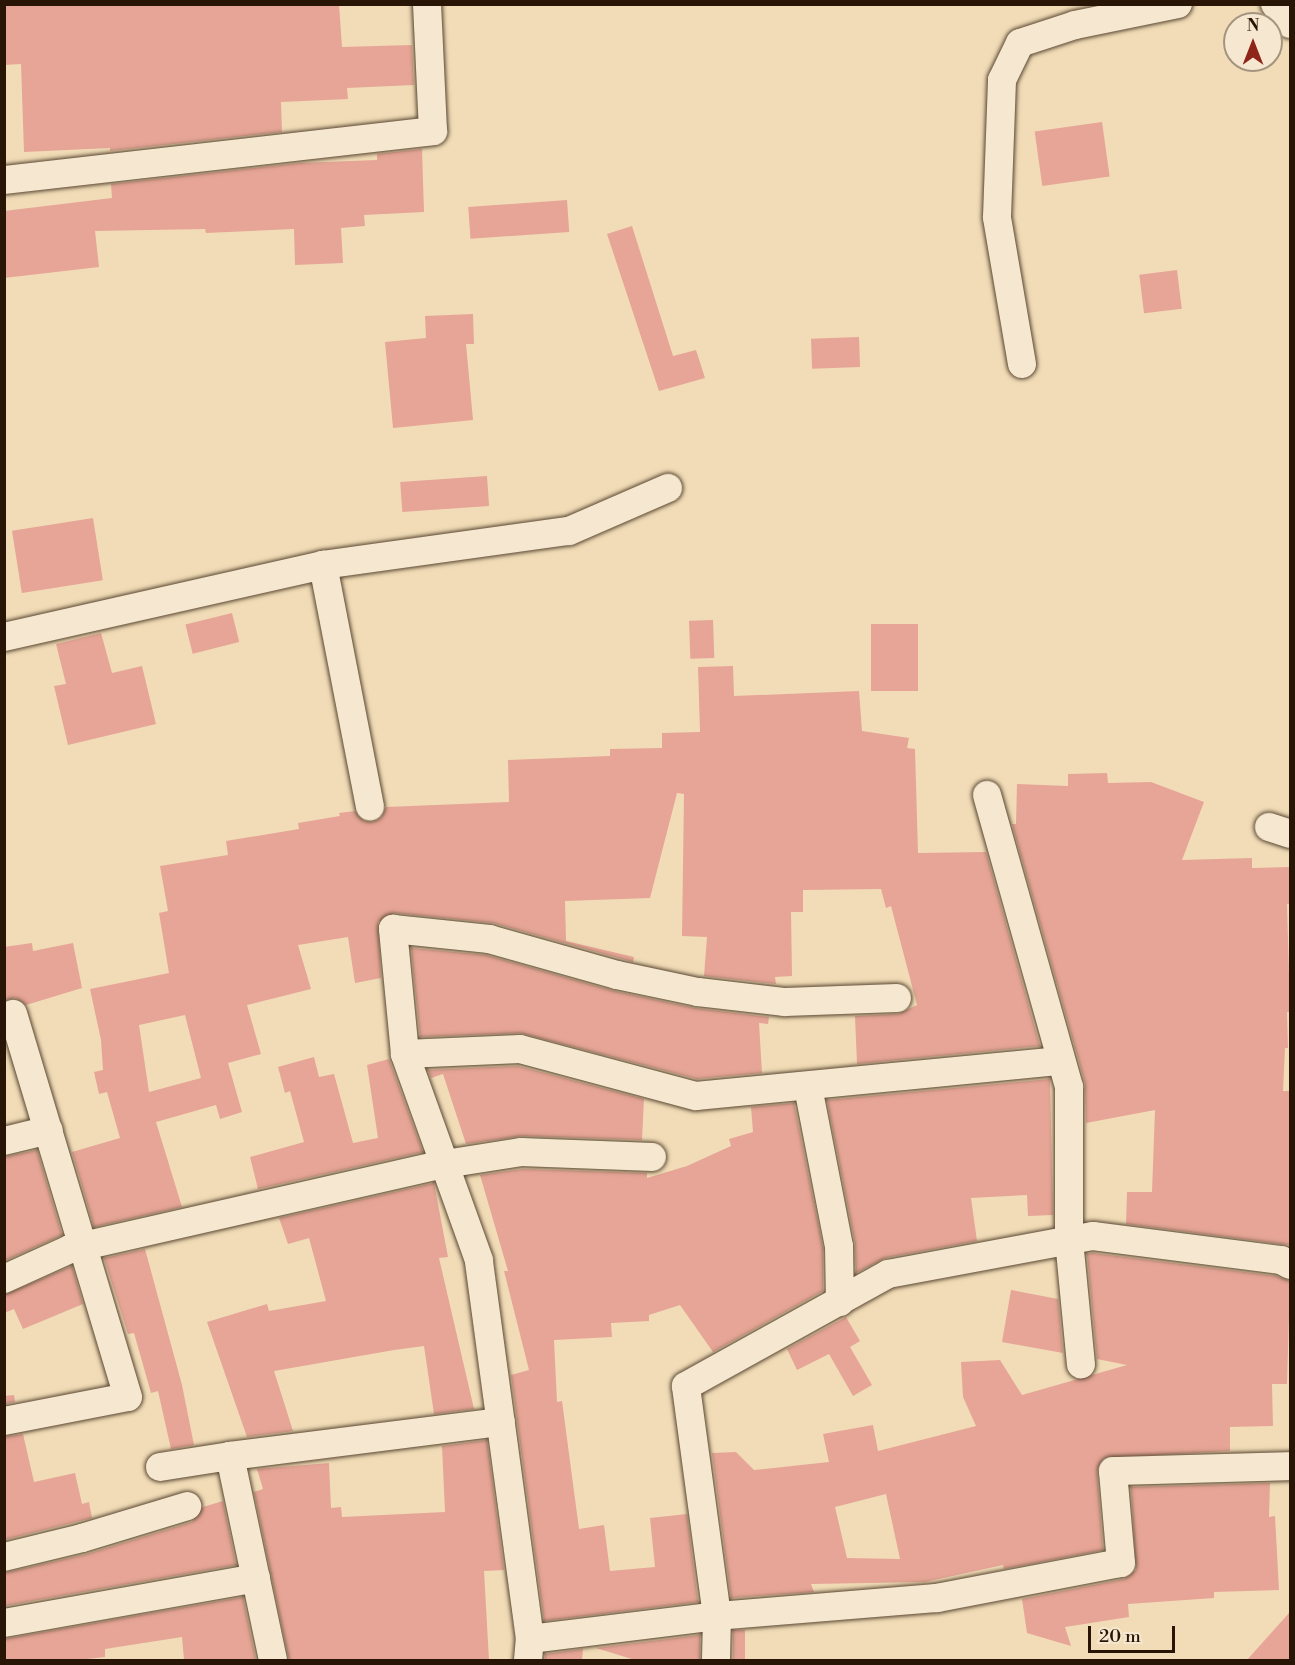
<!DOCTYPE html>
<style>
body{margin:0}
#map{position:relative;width:1295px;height:1665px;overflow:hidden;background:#f1dcb7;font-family:"Libre Bodoni",serif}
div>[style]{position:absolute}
.building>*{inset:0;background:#e6a596;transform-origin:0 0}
.roads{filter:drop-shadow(0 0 2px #5a4732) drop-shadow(0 0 2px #5a4732)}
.minor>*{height:28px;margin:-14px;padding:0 14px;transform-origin:14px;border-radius:14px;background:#f6e8d0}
span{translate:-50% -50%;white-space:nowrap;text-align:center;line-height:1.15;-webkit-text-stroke:4.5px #f6e8d0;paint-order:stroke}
.frame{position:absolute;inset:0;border:6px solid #281505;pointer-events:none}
.north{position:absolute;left:1223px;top:12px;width:60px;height:60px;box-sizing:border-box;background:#f6e8d0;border:2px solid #a4947f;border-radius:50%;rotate:0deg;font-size:16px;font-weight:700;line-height:24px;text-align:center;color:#281505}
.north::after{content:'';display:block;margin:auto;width:21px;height:27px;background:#8f2418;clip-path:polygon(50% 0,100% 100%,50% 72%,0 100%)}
.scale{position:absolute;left:1088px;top:1626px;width:87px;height:27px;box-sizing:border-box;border:3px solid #281505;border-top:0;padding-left:8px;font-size:18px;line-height:21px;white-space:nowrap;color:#281505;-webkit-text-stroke:4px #f6e8d0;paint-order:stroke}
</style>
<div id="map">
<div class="building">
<i style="clip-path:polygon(4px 4px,339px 4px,342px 47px,412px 45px,414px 85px,347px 88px,348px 99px,281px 102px,282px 132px,110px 151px,110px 148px,24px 152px,21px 64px,4px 65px)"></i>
<i style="left:1102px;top:122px;width:55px;height:68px;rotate:82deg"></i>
<i style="clip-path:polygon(422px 149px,424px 212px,364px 215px,365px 226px,341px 228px,343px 263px,295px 265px,294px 229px,206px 233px,205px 229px,95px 231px,99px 267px,4px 278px,4px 211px,112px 198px,111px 184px,299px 163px,377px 160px,377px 154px)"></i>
<i style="left:567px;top:200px;width:32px;height:99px;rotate:86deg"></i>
<i style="clip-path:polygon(632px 226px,673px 356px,696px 350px,705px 378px,659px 391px,607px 234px)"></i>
<i style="left:1177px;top:270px;width:39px;height:38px;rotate:83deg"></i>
<i style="clip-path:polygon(473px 314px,474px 344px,466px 344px,473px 420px,393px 428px,385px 342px,426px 338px,425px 316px)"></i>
<i style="left:859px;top:337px;width:30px;height:48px;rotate:88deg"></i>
<i style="left:487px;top:476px;width:30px;height:87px;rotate:86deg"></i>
<i style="left:93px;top:518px;width:63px;height:82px;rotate:81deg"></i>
<i style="left:232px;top:613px;width:30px;height:48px;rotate:76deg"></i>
<i style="left:713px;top:620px;width:38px;height:24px;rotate:88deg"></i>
<i style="left:871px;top:624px;width:47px;height:67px"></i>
<i style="clip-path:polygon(101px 633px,112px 673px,142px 666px,156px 724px,68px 745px,54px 686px,66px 684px,56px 644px)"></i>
<i style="clip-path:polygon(evenodd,733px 666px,734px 696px,859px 691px,862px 731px,909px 738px,907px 748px,915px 749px,918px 853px,986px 852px,1040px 1046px,857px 1064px,855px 1016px,898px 1014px,917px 1005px,891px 906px,886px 908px,881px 889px,803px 890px,803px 912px,791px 912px,792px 976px,775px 977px,776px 984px,704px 976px,707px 937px,682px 936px,684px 794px,677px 793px,650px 898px,565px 901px,566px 941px,634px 957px,633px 962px,493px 923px,395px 913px,378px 922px,381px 978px,355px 983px,348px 937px,298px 945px,311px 989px,247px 1005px,261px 1054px,228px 1063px,242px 1112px,220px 1119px,216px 1105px,156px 1122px,182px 1207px,94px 1227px,72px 1152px,120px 1138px,107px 1092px,99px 1094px,94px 1072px,103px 1070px,101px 1040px,90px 989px,169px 973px,159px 913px,168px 911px,160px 866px,228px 855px,226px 841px,299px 829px,298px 823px,340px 816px,339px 813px,355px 811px,364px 821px,373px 822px,381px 818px,386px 807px,509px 802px,508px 760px,610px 756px,610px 749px,662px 748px,662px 733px,700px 732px,698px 667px,733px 666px,185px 1015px,201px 1078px,149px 1092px,139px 1025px,185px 1015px)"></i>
<i style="clip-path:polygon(1107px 773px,1108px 783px,1151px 782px,1204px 802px,1182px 860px,1252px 858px,1252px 868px,1290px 867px,1290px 904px,1287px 904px,1290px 1012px,1287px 1012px,1288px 1048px,1285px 1048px,1283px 1091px,1290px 1091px,1289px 1245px,1126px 1224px,1127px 1192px,1152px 1192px,1155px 1110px,1086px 1123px,1085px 1083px,1012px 824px,1016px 824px,1017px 784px,1068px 786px,1068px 774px)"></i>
<i style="clip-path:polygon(32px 943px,33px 951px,73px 943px,82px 988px,26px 1005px,16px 998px,4px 1000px,4px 947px)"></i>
<i style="clip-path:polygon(411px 948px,486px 955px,614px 991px,695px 1008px,769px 1017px,768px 1024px,759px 1023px,762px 1073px,697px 1079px,520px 1033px,420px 1037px)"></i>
<i style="clip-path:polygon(314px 1057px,319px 1077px,334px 1074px,353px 1143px,378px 1138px,367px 1065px,389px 1059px,423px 1152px,258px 1189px,250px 1157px,304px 1142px,290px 1091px,285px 1093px,278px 1067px)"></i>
<i style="clip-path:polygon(518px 1066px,644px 1099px,642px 1140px,522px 1136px,466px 1144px,443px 1074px,431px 1078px,428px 1070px)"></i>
<i style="clip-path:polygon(1050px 1079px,1053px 1215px,1028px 1216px,1027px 1195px,971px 1198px,977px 1241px,885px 1258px,856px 1273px,855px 1243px,827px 1100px)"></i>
<i style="clip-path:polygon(794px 1103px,823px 1248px,823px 1291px,713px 1352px,680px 1305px,649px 1315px,649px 1321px,611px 1323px,612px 1337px,554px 1340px,557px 1402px,562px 1401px,579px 1529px,604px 1525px,610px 1571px,655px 1567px,650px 1518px,687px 1514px,698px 1602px,544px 1621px,511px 1375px,529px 1370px,504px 1271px,508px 1271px,480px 1175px,523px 1169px,647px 1173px,647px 1178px,687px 1166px,731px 1146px,729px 1139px,753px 1132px,751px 1107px)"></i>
<i style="clip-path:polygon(37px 1150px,62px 1235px,4px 1261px,4px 1157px)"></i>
<i style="clip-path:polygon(434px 1183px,448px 1257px,439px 1258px,474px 1409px,434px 1414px,424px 1346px,394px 1350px,274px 1371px,293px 1431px,247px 1437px,207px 1322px,267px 1304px,269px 1311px,326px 1301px,309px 1238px,288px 1244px,279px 1218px)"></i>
<i style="clip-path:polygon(145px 1249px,182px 1385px,194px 1445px,171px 1449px,158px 1391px,151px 1393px,134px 1333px,128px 1334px,104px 1258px)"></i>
<i style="clip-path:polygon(evenodd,1093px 1253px,1276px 1276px,1290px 1281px,1287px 1384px,1272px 1384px,1273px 1426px,1230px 1427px,1230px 1451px,1104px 1458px,1097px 1472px,1103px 1550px,1004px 1569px,1003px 1565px,925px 1582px,811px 1584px,814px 1592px,731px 1598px,712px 1453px,736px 1452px,754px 1470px,829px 1462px,823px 1434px,873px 1425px,878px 1451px,976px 1426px,963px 1397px,961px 1362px,1000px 1360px,1022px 1395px,1127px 1365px,1097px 1359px,1087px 1254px,1093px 1253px,886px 1494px,900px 1559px,847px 1558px,835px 1507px,886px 1494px)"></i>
<i style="clip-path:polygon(72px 1266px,83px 1304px,23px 1329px,14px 1309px,4px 1313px,4px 1295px)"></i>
<i style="clip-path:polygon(1011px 1290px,1058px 1299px,1063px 1353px,1002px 1342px)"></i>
<i style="clip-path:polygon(846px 1317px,860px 1341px,850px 1347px,872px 1385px,853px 1396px,829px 1354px,797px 1370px,787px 1349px)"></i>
<i style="clip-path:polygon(14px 1395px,15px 1402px,4px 1404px,4px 1396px)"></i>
<i style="clip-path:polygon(23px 1434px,34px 1482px,75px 1473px,82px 1504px,89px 1502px,92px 1518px,4px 1540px,4px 1437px)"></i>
<i style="clip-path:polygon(487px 1440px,504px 1570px,484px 1571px,489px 1660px,289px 1660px,254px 1492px,263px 1489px,257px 1469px,329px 1463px,331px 1508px,341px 1507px,342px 1517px,445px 1512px,442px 1446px)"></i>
<i style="clip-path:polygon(1270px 1483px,1269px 1517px,1275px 1516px,1279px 1590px,1214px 1592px,1214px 1598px,1128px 1604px,1129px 1617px,1065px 1627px,1071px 1646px,1027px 1633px,1022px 1599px,1124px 1579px,1136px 1570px,1131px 1487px)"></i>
<i style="clip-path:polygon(223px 1501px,236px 1565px,4px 1606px,4px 1573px,87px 1554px,192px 1522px,203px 1507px)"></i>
<i style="clip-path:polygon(243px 1597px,256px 1660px,184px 1660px,182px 1637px,105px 1649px,105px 1657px,78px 1660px,4px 1660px,4px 1639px)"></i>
<i style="clip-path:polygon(1290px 1612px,1290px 1660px,1247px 1660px)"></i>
<i style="left:745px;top:1630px;width:30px;height:12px;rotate:90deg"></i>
<i style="clip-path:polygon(700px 1635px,700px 1660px,635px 1660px,596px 1648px)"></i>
<i style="clip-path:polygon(583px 1649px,582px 1660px,545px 1660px,545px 1654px)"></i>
</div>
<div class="roads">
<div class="minor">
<i style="left:1275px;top:4px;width:25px;rotate:53deg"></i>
<i style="left:4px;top:180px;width:432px;rotate:-6.5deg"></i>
<i style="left:433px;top:131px;width:127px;rotate:-92.7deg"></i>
<i style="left:1022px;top:364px;width:149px;rotate:-99.7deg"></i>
<i style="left:997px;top:217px;width:137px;rotate:-87.9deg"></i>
<i style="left:1002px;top:80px;width:41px;rotate:-64.1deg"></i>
<i style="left:1020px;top:43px;width:58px;rotate:-18.1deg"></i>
<i style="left:1075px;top:25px;width:105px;rotate:-11.5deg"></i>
<i style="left:323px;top:565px;width:246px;rotate:79deg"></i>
<i style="left:4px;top:637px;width:327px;rotate:-12.7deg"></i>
<i style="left:323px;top:565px;width:248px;rotate:-7.9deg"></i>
<i style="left:569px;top:531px;width:108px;rotate:-23.5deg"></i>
<i style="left:987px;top:795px;width:303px;rotate:74.3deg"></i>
<i style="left:1069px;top:1087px;width:153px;rotate:90deg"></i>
<i style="left:1069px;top:1240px;width:125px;rotate:84.5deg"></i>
<i style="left:1269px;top:827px;width:22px;rotate:18deg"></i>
<i style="left:405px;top:1054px;width:115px;rotate:-2.5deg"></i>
<i style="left:520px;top:1049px;width:182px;rotate:15deg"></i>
<i style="left:696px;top:1096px;width:366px;rotate:-5.5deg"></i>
<i style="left:808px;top:1087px;width:162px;rotate:79deg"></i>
<i style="left:839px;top:1246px;width:56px;rotate:89deg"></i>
<i style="left:4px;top:1141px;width:46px;rotate:-13.7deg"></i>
<i style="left:4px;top:1279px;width:72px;rotate:-24.4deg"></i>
<i style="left:70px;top:1249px;width:385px;rotate:-12.8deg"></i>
<i style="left:445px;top:1164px;width:78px;rotate:-8.9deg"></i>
<i style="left:522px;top:1152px;width:130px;rotate:2.2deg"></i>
<i style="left:4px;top:1421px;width:126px;rotate:-11deg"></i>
<i style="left:128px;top:1397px;width:400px;rotate:-106.7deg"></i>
<i style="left:230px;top:1456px;width:273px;rotate:-7.2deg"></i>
<i style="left:160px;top:1467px;width:71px;rotate:-8.9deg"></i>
<i style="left:230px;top:1456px;width:208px;rotate:78.1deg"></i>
<i style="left:4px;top:1557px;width:80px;rotate:-13.7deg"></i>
<i style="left:82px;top:1538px;width:110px;rotate:-16.9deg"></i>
<i style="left:4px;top:1623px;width:256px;rotate:-10.1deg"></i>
<i style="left:530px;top:1639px;width:188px;rotate:-7deg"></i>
<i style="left:717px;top:1616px;width:232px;rotate:-97.7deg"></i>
<i style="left:686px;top:1386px;width:231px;rotate:-29deg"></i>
<i style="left:888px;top:1274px;width:208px;rotate:-10.5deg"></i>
<i style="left:1093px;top:1236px;width:190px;rotate:7.3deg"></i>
<i style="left:1281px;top:1260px;width:10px;rotate:29deg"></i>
<i style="left:528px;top:1660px;width:21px;rotate:-85deg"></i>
<i style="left:530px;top:1639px;width:382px;rotate:-97.7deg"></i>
<i style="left:479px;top:1260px;width:219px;rotate:-109.8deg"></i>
<i style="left:405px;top:1054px;width:126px;rotate:-95.5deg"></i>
<i style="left:393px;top:929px;width:97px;rotate:5.9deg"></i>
<i style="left:489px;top:939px;width:133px;rotate:15.7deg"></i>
<i style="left:617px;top:975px;width:83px;rotate:11.9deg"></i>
<i style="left:698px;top:992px;width:88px;rotate:6.6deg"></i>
<i style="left:785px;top:1002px;width:112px;rotate:-2deg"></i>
<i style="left:716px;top:1660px;width:44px;rotate:-88.7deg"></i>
<i style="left:717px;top:1616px;width:221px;rotate:-4.7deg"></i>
<i style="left:937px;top:1598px;width:187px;rotate:-10.8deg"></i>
<i style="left:1121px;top:1563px;width:92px;rotate:-95deg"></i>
<i style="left:1113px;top:1471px;width:177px;rotate:-1.6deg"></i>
</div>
</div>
<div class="frame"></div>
<div class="north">N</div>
<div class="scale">20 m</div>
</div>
